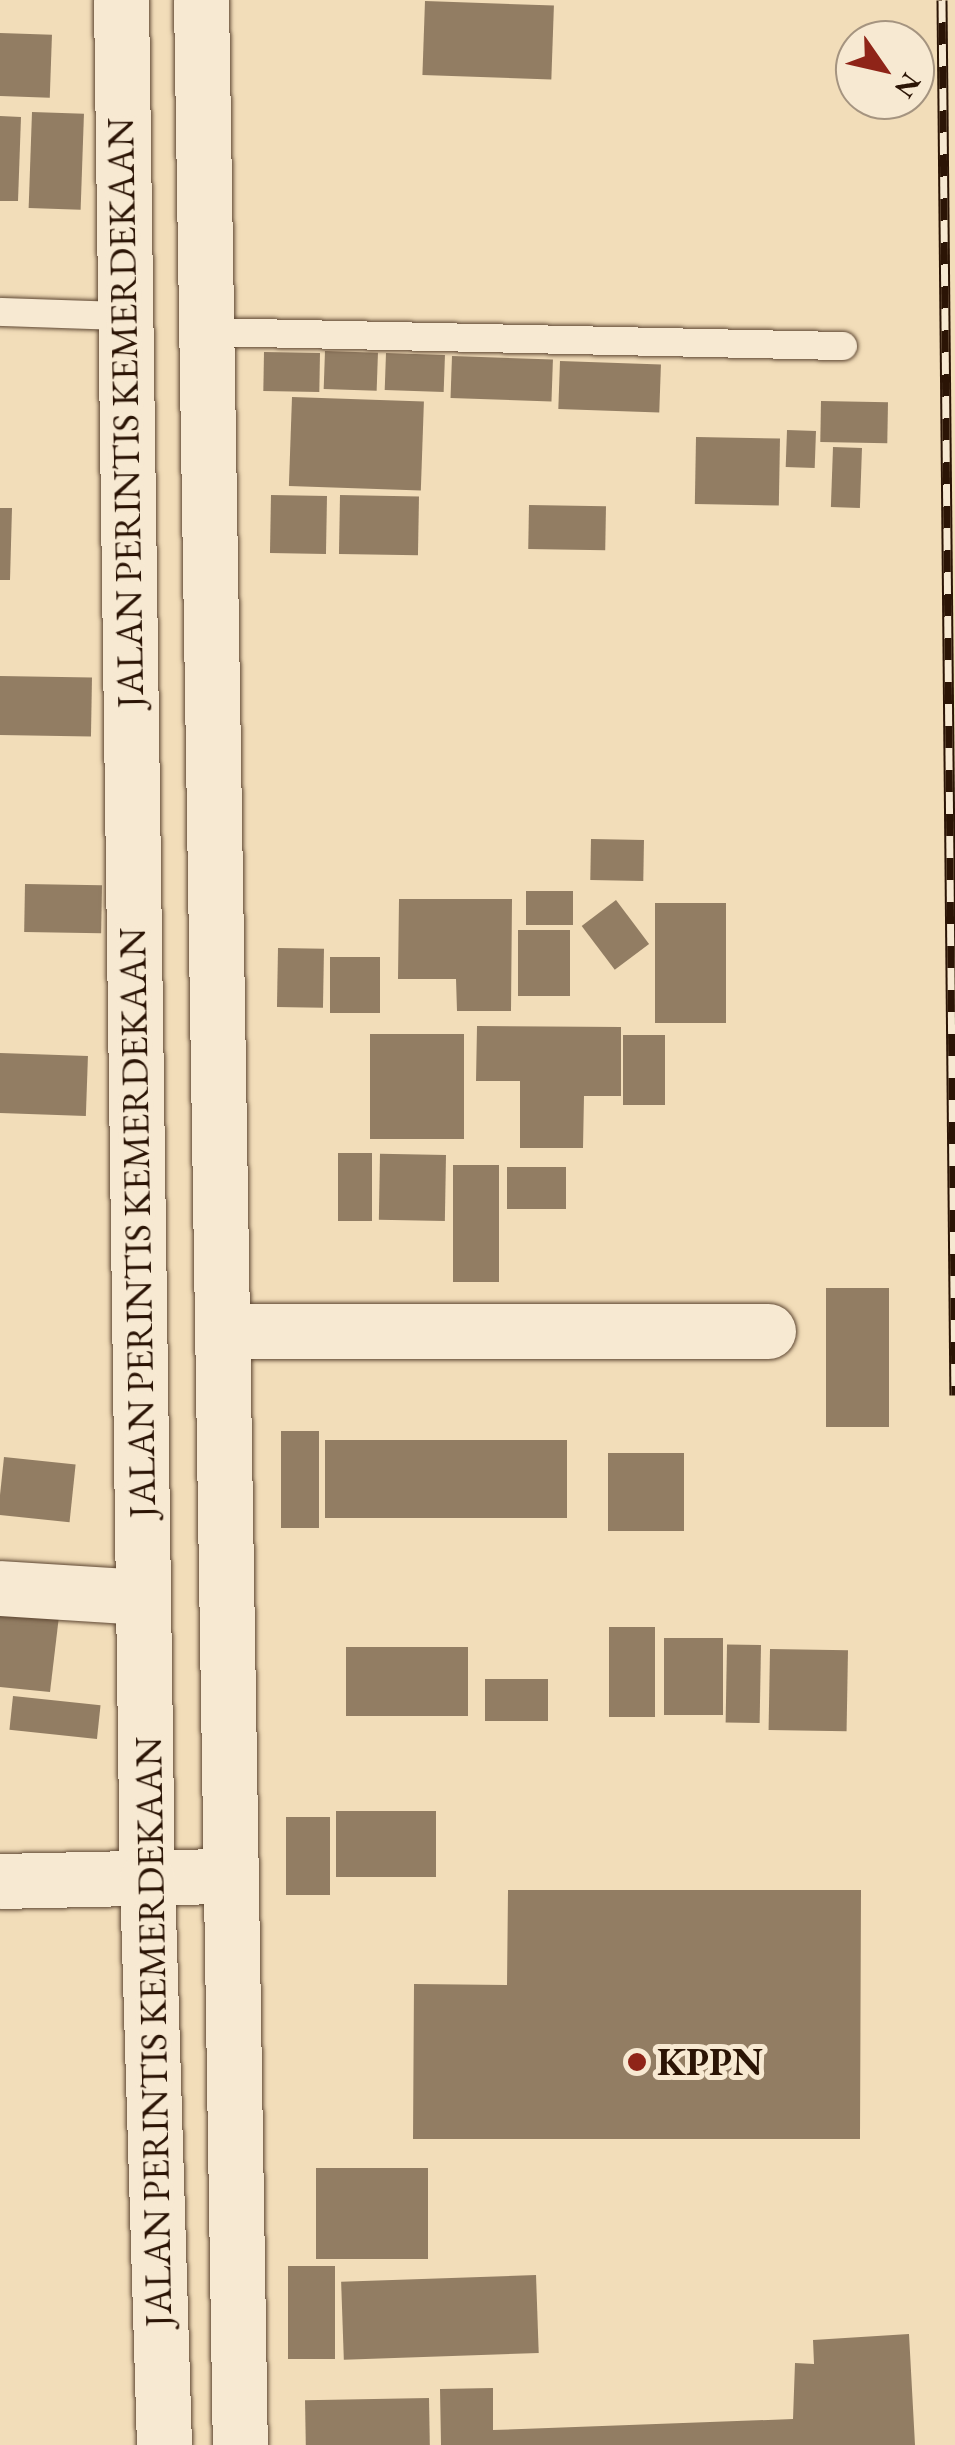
<!DOCTYPE html>
<style>
body{margin:0}
#map{position:relative;width:955px;height:2445px;overflow:hidden;background:#f2ddb9;font-family:"EB Garamond",serif}
div>[style]{position:absolute}
.building>*{inset:0;background:#927d63;transform-origin:0 0}
.roads{filter:drop-shadow(0 0 2px #5d4632) drop-shadow(0 0 2px #5d4632)}
.lane>*{height:28px;margin:-14px;padding:0 14px;transform-origin:14px;border-radius:14px;background:#f7e9d2}
.street>*{height:55px;margin:-27.5px;padding:0 27.5px;transform-origin:27.5px;border-radius:27.5px;background:#f7e9d2}
.secondary>*{height:55px;margin:-27.5px;padding:0 27.5px;transform-origin:27.5px;border-radius:27.5px;background:#f7e9d2}
.rail>*{height:11px;margin-top:-5.5px;transform-origin:0;background:repeating-linear-gradient(90deg,#f7e9d2 0 22px,#2b1405 0 44px);box-sizing:border-box;border-block:2px solid #2b1405}
.dots>*{width:28px;height:28px;translate:-50% -50%;box-sizing:border-box;border:5px solid #f7e9d2;border-radius:50%}
span{translate:-50% -50%;white-space:nowrap;text-align:center;line-height:1.15;-webkit-text-stroke:10px #f7e9d2;paint-order:stroke}
.street-label{font-size:38px;color:#2b1405}
.poi-label{font-size:38px;color:#2b1405;font-weight:700}
.left{translate:0 -50%;text-align:left}
.north{position:absolute;left:835px;top:20px;width:100px;height:100px;box-sizing:border-box;background:#f7e9d2;border:2px solid #a59480;border-radius:50%;rotate:124deg;font-size:28px;font-weight:700;line-height:40px;text-align:center;color:#2b1405}
.north::after{content:'';display:block;margin:auto;width:35px;height:45px;background:#8f2418;clip-path:polygon(50% 0,100% 100%,50% 72%,0 100%)}
</style>
<div id="map">
<div class="building">
<i style="left:425px;top:1px;width:129px;height:74px;rotate:2deg"></i>
<i style="left:0;top:33px;width:52px;height:63px;rotate:2deg"></i>
<i style="left:32px;top:112px;width:52px;height:96px;rotate:2deg"></i>
<i style="clip-path:polygon(0 116px,21px 117px,18px 201px,0 201px)"></i>
<i style="left:325px;top:351px;width:53px;height:38px;rotate:2deg"></i>
<i style="left:264px;top:352px;width:56px;height:39px;rotate:1deg"></i>
<i style="left:386px;top:353px;width:59px;height:37px;rotate:2deg"></i>
<i style="left:452px;top:356px;width:101px;height:42px;rotate:2deg"></i>
<i style="left:560px;top:361px;width:101px;height:48px;rotate:2deg"></i>
<i style="left:292px;top:397px;width:132px;height:89px;rotate:2deg"></i>
<i style="left:821px;top:401px;width:67px;height:41px;rotate:1deg"></i>
<i style="left:787px;top:430px;width:29px;height:37px;rotate:2deg"></i>
<i style="left:696px;top:437px;width:84px;height:67px;rotate:1deg"></i>
<i style="left:833px;top:447px;width:29px;height:60px;rotate:2deg"></i>
<i style="left:271px;top:495px;width:56px;height:58px;rotate:1deg"></i>
<i style="left:340px;top:495px;width:79px;height:59px;rotate:1deg"></i>
<i style="left:529px;top:505px;width:77px;height:44px;rotate:1deg"></i>
<i style="clip-path:polygon(0 508px,12px 508px,10px 580px,0 580px)"></i>
<i style="left:0;top:676px;width:92px;height:59px;rotate:1deg"></i>
<i style="left:591px;top:839px;width:53px;height:41px;rotate:1deg"></i>
<i style="left:25px;top:884px;width:77px;height:48px;rotate:1deg"></i>
<i style="left:573px;top:891px;width:34px;height:47px;rotate:90deg"></i>
<i style="clip-path:polygon(399px 899px,512px 899px,511px 1011px,457px 1011px,456px 979px,398px 979px)"></i>
<i style="left:616px;top:900px;width:55px;height:43px;rotate:53deg"></i>
<i style="left:655px;top:903px;width:71px;height:120px"></i>
<i style="left:518px;top:930px;width:52px;height:66px"></i>
<i style="left:278px;top:948px;width:46px;height:59px;rotate:1deg"></i>
<i style="left:330px;top:957px;width:50px;height:56px"></i>
<i style="clip-path:polygon(477px 1026px,621px 1027px,621px 1096px,584px 1096px,583px 1148px,520px 1148px,520px 1081px,476px 1081px)"></i>
<i style="left:370px;top:1034px;width:94px;height:105px"></i>
<i style="left:623px;top:1035px;width:42px;height:70px"></i>
<i style="left:0;top:1053px;width:88px;height:60px;rotate:2deg"></i>
<i style="left:338px;top:1153px;width:34px;height:68px"></i>
<i style="left:446px;top:1155px;width:66px;height:66px;rotate:91deg"></i>
<i style="left:453px;top:1165px;width:46px;height:117px"></i>
<i style="left:507px;top:1167px;width:59px;height:42px"></i>
<i style="left:826px;top:1288px;width:63px;height:139px"></i>
<i style="left:281px;top:1431px;width:38px;height:97px"></i>
<i style="left:325px;top:1440px;width:242px;height:78px"></i>
<i style="left:608px;top:1453px;width:76px;height:78px"></i>
<i style="left:4px;top:1457px;width:72px;height:58px;rotate:6deg"></i>
<i style="clip-path:polygon(0 1609px,59px 1616px,50px 1692px,0 1687px)"></i>
<i style="left:609px;top:1627px;width:46px;height:90px"></i>
<i style="left:664px;top:1638px;width:59px;height:77px"></i>
<i style="left:761px;top:1645px;width:78px;height:34px;rotate:91deg"></i>
<i style="left:346px;top:1647px;width:122px;height:69px"></i>
<i style="left:770px;top:1649px;width:78px;height:81px;rotate:1deg"></i>
<i style="left:485px;top:1679px;width:63px;height:42px"></i>
<i style="left:13px;top:1696px;width:88px;height:34px;rotate:6deg"></i>
<i style="left:336px;top:1811px;width:100px;height:66px"></i>
<i style="left:286px;top:1817px;width:44px;height:78px"></i>
<i style="clip-path:polygon(508px 1890px,861px 1890px,860px 2139px,413px 2139px,414px 1984px,507px 1985px)"></i>
<i style="left:428px;top:2168px;width:91px;height:112px;rotate:90deg"></i>
<i style="left:288px;top:2266px;width:47px;height:93px"></i>
<i style="left:536px;top:2275px;width:78px;height:195px;rotate:88deg"></i>
<i style="clip-path:polygon(909px 2334px,915px 2445px,441px 2445px,440px 2389px,493px 2388px,493px 2430px,793px 2419px,795px 2363px,814px 2364px,813px 2340px)"></i>
<i style="left:429px;top:2398px;width:47px;height:124px;rotate:89deg"></i>
</div>
<div class="roads">
<div class="lane">
<i style="left:0;top:312px;width:121px;rotate:1.9deg"></i>
<i style="left:209px;top:332px;width:634px;rotate:1.27deg"></i>
</div>
<div class="street">
<i style="left:222px;top:1331px;width:546px"></i>
<i style="left:0;top:1588px;width:143px;rotate:3.6deg"></i>
<i style="left:0;top:1881px;width:229px;rotate:-1.3deg"></i>
</div>
<div class="secondary">
<i style="left:121px;top:0;width:1879px;rotate:89.21deg"></i>
<i style="left:147px;top:1879px;width:566px;rotate:88.28deg"></i>
<i style="left:201px;top:0;width:2445px;rotate:89.09deg"></i>
</div>
</div>
<div class="rail">
<i style="left:942px;top:0;width:1395px;rotate:89.47deg"></i>
</div>
<div class="dots">
<i style="left:637px;top:2062px;background:#8f2418"></i>
</div>
<div class="street-label">
<span style="left:125px;top:413px;rotate:-91deg">JALAN PERINTIS KEMERDEKAAN</span>
<span style="left:137px;top:1223px;rotate:-91deg">JALAN PERINTIS KEMERDEKAAN</span>
<span style="left:153px;top:2032px;rotate:-91deg">JALAN PERINTIS KEMERDEKAAN</span>
</div>
<div class="poi-label">
<span class="left" style="left:657px;top:2062px">KPPN</span>
</div>
<div class="north">N</div>
</div>
